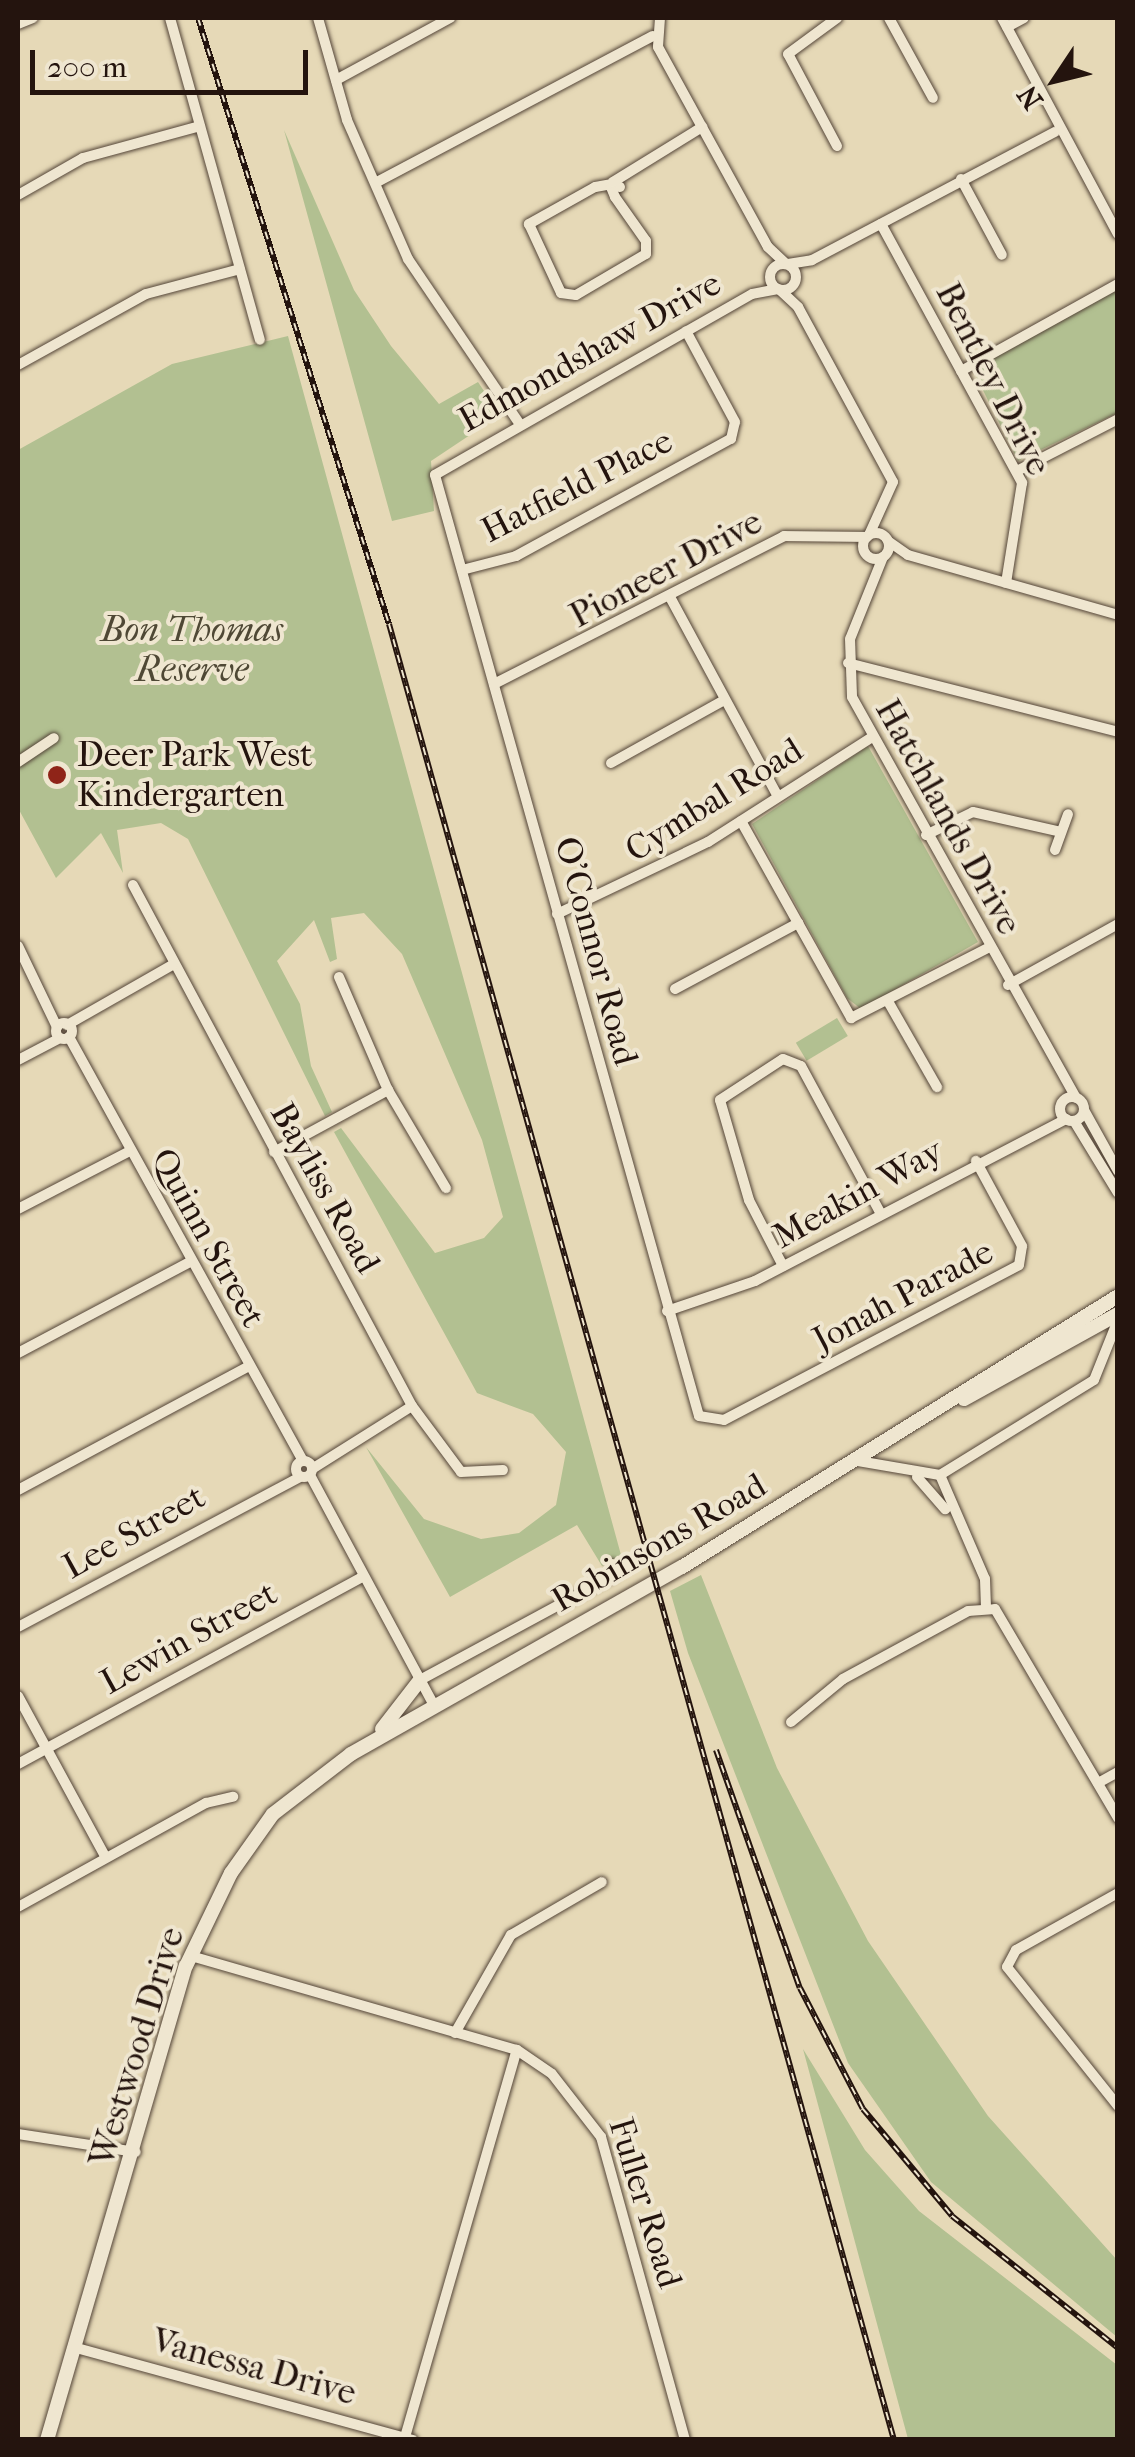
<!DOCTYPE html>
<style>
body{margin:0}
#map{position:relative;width:1135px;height:2457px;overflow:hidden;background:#e6d9b7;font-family:"IM FELL French Canon",serif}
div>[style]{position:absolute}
.green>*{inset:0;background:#b2c091;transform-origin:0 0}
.roads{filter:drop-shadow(0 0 2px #544538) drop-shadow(0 0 2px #544538)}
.street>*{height:10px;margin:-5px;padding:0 5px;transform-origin:5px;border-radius:5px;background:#efe6d0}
.street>.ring{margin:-5px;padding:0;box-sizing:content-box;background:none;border:10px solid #efe6d0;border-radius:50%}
.secondary>*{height:14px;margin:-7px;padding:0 7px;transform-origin:7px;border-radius:7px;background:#efe6d0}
.rail>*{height:6px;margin-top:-3px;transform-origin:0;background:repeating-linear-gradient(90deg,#efe6d0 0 8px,#24140e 0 16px);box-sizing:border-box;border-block:2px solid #24140e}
.dots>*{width:28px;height:28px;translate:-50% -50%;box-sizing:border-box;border:5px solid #efe6d0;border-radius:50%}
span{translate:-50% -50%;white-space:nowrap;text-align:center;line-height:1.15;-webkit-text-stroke:8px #efe6d0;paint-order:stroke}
.street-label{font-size:35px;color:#24140e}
.park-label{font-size:35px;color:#4f4835;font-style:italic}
.poi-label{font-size:35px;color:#24140e}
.left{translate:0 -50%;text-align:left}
.frame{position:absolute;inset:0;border:20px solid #24140e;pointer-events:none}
.north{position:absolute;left:1005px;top:30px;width:100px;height:100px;-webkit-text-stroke:8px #efe6d0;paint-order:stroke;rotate:235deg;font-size:28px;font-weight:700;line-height:40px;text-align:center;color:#24140e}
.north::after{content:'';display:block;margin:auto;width:35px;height:45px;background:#24140e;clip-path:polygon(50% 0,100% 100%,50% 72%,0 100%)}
.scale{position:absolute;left:30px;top:50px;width:278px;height:45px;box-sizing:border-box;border:5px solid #24140e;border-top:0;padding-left:12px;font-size:30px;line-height:35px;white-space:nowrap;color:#24140e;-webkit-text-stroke:8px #efe6d0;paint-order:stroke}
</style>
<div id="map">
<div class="green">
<i style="clip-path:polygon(284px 130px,354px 290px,391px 346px,439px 404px,478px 382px,500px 415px,431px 461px,434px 511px,392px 521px)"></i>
<i style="clip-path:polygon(1117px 290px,1117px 413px,1018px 461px,973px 370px)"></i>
<i style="clip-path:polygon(288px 336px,621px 1555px,602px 1566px,577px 1525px,450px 1597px,366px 1447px,424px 1519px,481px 1539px,519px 1533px,556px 1505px,566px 1452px,533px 1414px,477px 1393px,334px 1132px,341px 1128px,435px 1253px,484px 1238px,503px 1217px,482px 1140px,402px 954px,364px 913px,331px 918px,337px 959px,330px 962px,314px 920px,277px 961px,300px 1004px,311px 1066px,332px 1112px,325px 1116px,188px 839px,161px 823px,117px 830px,123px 873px,101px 833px,56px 878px,18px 808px,18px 450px,172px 364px)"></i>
<i style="clip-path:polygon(868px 746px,978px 942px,861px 1009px,847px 998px,752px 824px)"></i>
<i style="left:837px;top:1018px;width:21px;height:48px;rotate:59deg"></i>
<i style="clip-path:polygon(701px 1575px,777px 1768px,868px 1941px,988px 2116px,1117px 2260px,1117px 2337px,931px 2182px,848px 2063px,688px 1653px,670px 1591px)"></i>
<i style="clip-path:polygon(803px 2049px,865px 2150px,919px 2211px,1117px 2365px,1117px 2439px,908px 2439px)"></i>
</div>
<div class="roads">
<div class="street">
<i style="left:170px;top:18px;width:334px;rotate:74.4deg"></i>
<i style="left:318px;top:18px;width:106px;rotate:74.1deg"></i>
<i style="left:347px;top:120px;width:152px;rotate:66.3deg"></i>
<i style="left:408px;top:259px;width:198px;rotate:55.9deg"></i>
<i style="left:660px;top:18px;width:29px;rotate:94deg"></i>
<i style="left:658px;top:47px;width:228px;rotate:61.2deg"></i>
<i style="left:768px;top:247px;width:25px;rotate:43deg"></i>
<i style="left:889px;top:18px;width:91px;rotate:61.2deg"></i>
<i style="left:1002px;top:18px;width:245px;rotate:61.8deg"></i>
<i style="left:18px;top:24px;width:16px;rotate:-22deg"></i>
<i style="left:1007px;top:27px;width:19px;rotate:-28deg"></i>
<i style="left:336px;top:80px;width:130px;rotate:-28.5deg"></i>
<i style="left:837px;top:146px;width:104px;rotate:-118deg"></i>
<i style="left:788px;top:54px;width:61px;rotate:-36.3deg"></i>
<i style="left:961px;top:179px;width:86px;rotate:61.7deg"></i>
<i style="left:377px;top:182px;width:312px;rotate:-27.9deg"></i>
<i style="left:620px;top:187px;width:9px;rotate:-159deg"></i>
<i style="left:612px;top:184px;width:17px;rotate:170deg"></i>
<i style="left:595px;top:187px;width:76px;rotate:150.7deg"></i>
<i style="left:529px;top:224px;width:76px;rotate:65.1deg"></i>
<i style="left:561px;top:293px;width:15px;rotate:8deg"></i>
<i style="left:576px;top:295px;width:81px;rotate:-30.4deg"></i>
<i style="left:646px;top:254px;width:13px;rotate:-90deg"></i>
<i style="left:646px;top:241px;width:54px;rotate:-125.2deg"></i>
<i style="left:615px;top:197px;width:11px;rotate:-112deg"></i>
<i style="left:611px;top:187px;width:3px;rotate:-72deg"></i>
<i style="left:612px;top:184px;width:2px;rotate:-63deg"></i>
<i style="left:613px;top:182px;width:105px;rotate:-31.7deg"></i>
<i style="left:18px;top:195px;width:75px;rotate:-29.6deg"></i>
<i style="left:83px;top:158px;width:121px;rotate:-15.3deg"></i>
<i style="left:881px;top:224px;width:295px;rotate:61.4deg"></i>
<i style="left:1022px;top:483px;width:101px;rotate:99.1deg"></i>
<i class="ring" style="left:770px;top:264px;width:16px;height:16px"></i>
<i style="left:788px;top:264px;width:24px;rotate:-9deg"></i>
<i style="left:812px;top:260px;width:275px;rotate:-27.8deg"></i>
<i style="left:778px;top:289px;width:26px;rotate:169deg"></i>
<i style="left:752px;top:294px;width:365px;rotate:150.3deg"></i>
<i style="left:435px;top:475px;width:977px;rotate:74.33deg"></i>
<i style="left:699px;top:1416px;width:25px;rotate:9deg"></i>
<i style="left:724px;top:1420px;width:333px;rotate:-27.7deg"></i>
<i style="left:1019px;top:1265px;width:19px;rotate:-81deg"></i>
<i style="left:1022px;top:1246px;width:97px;rotate:-118.4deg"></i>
<i style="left:780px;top:290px;width:25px;rotate:43deg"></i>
<i style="left:798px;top:307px;width:199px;rotate:61.5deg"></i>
<i style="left:893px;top:482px;width:58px;rotate:114.4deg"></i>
<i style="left:18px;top:365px;width:146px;rotate:-29deg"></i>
<i style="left:146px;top:294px;width:97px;rotate:-14.9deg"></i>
<i style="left:961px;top:371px;width:179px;rotate:-29deg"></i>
<i style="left:1017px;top:471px;width:114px;rotate:-27.2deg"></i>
<i class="ring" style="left:863px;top:533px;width:16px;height:16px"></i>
<i style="left:888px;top:541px;width:24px;rotate:35deg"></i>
<i style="left:908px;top:555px;width:218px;rotate:15.9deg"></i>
<i style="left:883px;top:557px;width:88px;rotate:111.9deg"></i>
<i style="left:850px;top:639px;width:58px;rotate:88deg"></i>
<i style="left:852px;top:697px;width:459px;rotate:60.8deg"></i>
<i style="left:462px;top:570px;width:56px;rotate:-14.5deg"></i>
<i style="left:516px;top:556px;width:245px;rotate:-28.6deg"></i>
<i style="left:731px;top:439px;width:17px;rotate:-77deg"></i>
<i style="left:735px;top:422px;width:103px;rotate:-118.3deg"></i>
<i style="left:670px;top:597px;width:223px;rotate:61.6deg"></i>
<i style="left:848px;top:663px;width:279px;rotate:14.3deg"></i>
<i style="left:494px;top:684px;width:326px;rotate:-27deg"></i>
<i style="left:784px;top:536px;width:83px;rotate:0.7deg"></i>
<i style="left:18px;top:762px;width:43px;rotate:-33.7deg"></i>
<i style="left:611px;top:763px;width:129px;rotate:-29.1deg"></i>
<i style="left:741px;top:821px;width:226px;rotate:60.8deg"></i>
<i style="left:851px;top:1018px;width:154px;rotate:-27.1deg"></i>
<i style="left:926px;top:835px;width:52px;rotate:-26.1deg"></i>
<i style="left:973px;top:812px;width:90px;rotate:12.8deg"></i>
<i style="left:1055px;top:850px;width:38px;rotate:-70deg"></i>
<i style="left:133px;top:885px;width:591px;rotate:61.83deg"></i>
<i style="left:412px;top:1406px;width:82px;rotate:53.4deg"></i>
<i style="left:461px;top:1472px;width:42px;rotate:-2.7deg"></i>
<i style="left:557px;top:914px;width:167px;rotate:-25.5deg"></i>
<i style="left:708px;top:842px;width:195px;rotate:-32.6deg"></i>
<i style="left:18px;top:946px;width:90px;rotate:64.3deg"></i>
<i style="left:339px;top:977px;width:123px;rotate:66.6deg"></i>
<i style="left:388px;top:1090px;width:114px;rotate:59.4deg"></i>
<i style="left:1008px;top:985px;width:126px;rotate:-29deg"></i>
<i style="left:675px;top:989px;width:140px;rotate:-28.2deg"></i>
<i style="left:889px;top:1003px;width:97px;rotate:60.3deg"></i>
<i class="ring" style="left:56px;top:1023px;width:6px;height:6px"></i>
<i style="left:67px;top:1025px;width:121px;rotate:-29.7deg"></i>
<i style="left:69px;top:1037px;width:484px;rotate:61.1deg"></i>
<i style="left:18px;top:1060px;width:47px;rotate:-27.6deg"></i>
<i class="ring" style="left:1060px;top:1097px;width:14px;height:14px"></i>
<i style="left:1084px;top:1110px;width:70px;rotate:60.9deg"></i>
<i style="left:1074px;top:1121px;width:84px;rotate:58.6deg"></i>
<i style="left:274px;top:1152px;width:130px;rotate:-28.5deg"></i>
<i style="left:18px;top:1209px;width:124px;rotate:-27.4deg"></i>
<i style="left:783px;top:1266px;width:74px;rotate:-117.3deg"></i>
<i style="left:749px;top:1200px;width:104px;rotate:-106.2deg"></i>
<i style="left:720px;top:1100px;width:75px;rotate:-33.1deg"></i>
<i style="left:783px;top:1059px;width:19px;rotate:21deg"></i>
<i style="left:801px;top:1066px;width:168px;rotate:61.6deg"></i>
<i style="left:667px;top:1311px;width:93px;rotate:-18.8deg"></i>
<i style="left:755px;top:1281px;width:351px;rotate:-27.5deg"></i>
<i style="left:18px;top:1353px;width:195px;rotate:-27.9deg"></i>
<i class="ring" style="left:296px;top:1461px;width:6px;height:6px"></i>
<i style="left:858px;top:1461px;width:83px;rotate:9.7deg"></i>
<i style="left:940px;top:1475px;width:181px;rotate:-31.7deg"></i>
<i style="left:1094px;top:1380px;width:65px;rotate:-68.2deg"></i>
<i style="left:312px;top:1469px;width:118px;rotate:-32.2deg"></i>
<i style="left:310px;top:1475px;width:261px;rotate:61.7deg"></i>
<i style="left:940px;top:1475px;width:113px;rotate:66.6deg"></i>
<i style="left:985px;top:1579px;width:28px;rotate:88deg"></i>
<i style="left:917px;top:1477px;width:43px;rotate:48.8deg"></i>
<i style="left:18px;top:1490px;width:260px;rotate:-28.2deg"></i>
<i style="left:18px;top:1627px;width:319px;rotate:-28deg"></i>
<i style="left:420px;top:1680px;width:218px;rotate:-28.4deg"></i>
<i style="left:612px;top:1576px;width:12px;rotate:-90deg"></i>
<i style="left:18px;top:1696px;width:184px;rotate:61.5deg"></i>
<i style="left:791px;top:1722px;width:67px;rotate:-39.6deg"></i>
<i style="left:843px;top:1679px;width:142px;rotate:-28.5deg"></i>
<i style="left:968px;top:1611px;width:27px;rotate:-4deg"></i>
<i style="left:995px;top:1609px;width:243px;rotate:59.5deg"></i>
<i style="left:18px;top:1764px;width:392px;rotate:-28.5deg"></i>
<i style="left:1098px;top:1783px;width:23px;rotate:-29deg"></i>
<i style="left:1118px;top:1893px;width:117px;rotate:150.8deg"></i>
<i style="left:1016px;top:1950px;width:19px;rotate:118deg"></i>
<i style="left:1007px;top:1967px;width:178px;rotate:51.4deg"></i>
<i style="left:18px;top:1907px;width:215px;rotate:-29deg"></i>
<i style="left:206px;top:1803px;width:28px;rotate:-13deg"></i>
<i style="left:191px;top:1956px;width:339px;rotate:16.1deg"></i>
<i style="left:517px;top:2050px;width:42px;rotate:34.4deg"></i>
<i style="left:552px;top:2074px;width:80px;rotate:52.1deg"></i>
<i style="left:601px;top:2137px;width:314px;rotate:74.5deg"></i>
<i style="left:455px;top:2033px;width:113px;rotate:-60.3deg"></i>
<i style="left:511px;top:1935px;width:105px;rotate:-30.2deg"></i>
<i style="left:18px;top:2134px;width:119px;rotate:8.7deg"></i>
<i style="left:80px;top:2349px;width:345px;rotate:15.3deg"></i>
<i style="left:405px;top:2437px;width:403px;rotate:-73.9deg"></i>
</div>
<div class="secondary">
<i style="left:964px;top:1399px;width:176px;rotate:-28.9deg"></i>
<i style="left:382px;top:1729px;width:62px;rotate:-52.2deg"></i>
<i style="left:47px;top:2440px;width:494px;rotate:-73.7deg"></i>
<i style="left:186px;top:1966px;width:103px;rotate:-64.2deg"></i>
<i style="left:231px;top:1873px;width:72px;rotate:-54.6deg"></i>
<i style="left:273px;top:1814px;width:98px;rotate:-37.6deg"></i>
<i style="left:351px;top:1754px;width:380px;rotate:-29.5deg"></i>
<i style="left:682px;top:1567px;width:513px;rotate:-31.86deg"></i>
</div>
</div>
<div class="rail">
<i style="left:198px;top:18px;width:635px;rotate:72.51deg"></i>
<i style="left:389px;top:624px;width:1885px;rotate:74.46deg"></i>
<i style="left:716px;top:1750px;width:252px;rotate:70.6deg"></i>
<i style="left:800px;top:1988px;width:136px;rotate:62.5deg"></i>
<i style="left:863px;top:2109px;width:139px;rotate:50.2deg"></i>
<i style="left:952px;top:2216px;width:212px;rotate:38.5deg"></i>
</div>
<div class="dots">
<i style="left:57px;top:775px;background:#8f2418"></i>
</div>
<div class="street-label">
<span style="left:590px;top:352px;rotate:-29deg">Edmondshaw Drive</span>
<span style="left:993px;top:379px;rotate:63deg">Bentley Drive</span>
<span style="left:577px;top:486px;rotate:-27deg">Hatfield Place</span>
<span style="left:666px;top:569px;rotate:-28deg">Pioneer Drive</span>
<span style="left:714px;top:800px;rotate:-32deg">Cymbal Road</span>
<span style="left:948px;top:817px;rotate:61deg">Hatchlands Drive</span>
<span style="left:596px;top:951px;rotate:75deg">O'Connor Road</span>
<span style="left:325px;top:1188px;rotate:61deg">Bayliss Road</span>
<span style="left:858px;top:1194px;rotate:-29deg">Meakin Way</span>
<span style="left:208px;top:1238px;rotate:61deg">Quinn Street</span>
<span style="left:903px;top:1296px;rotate:-28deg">Jonah Parade</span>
<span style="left:134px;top:1532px;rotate:-29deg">Lee Street</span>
<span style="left:659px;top:1543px;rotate:-30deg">Robinsons Road</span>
<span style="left:189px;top:1638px;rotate:-29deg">Lewin Street</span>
<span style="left:137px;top:2047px;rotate:-73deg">Westwood Drive</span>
<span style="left:645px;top:2203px;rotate:73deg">Fuller Road</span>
<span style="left:254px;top:2367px;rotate:15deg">Vanessa Drive</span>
</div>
<div class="park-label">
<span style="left:192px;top:650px">Bon Thomas<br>Reserve</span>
</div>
<div class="poi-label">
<span class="left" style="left:77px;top:775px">Deer Park West<br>Kindergarten</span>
</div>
<div class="frame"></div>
<div class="north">N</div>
<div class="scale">200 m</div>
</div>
